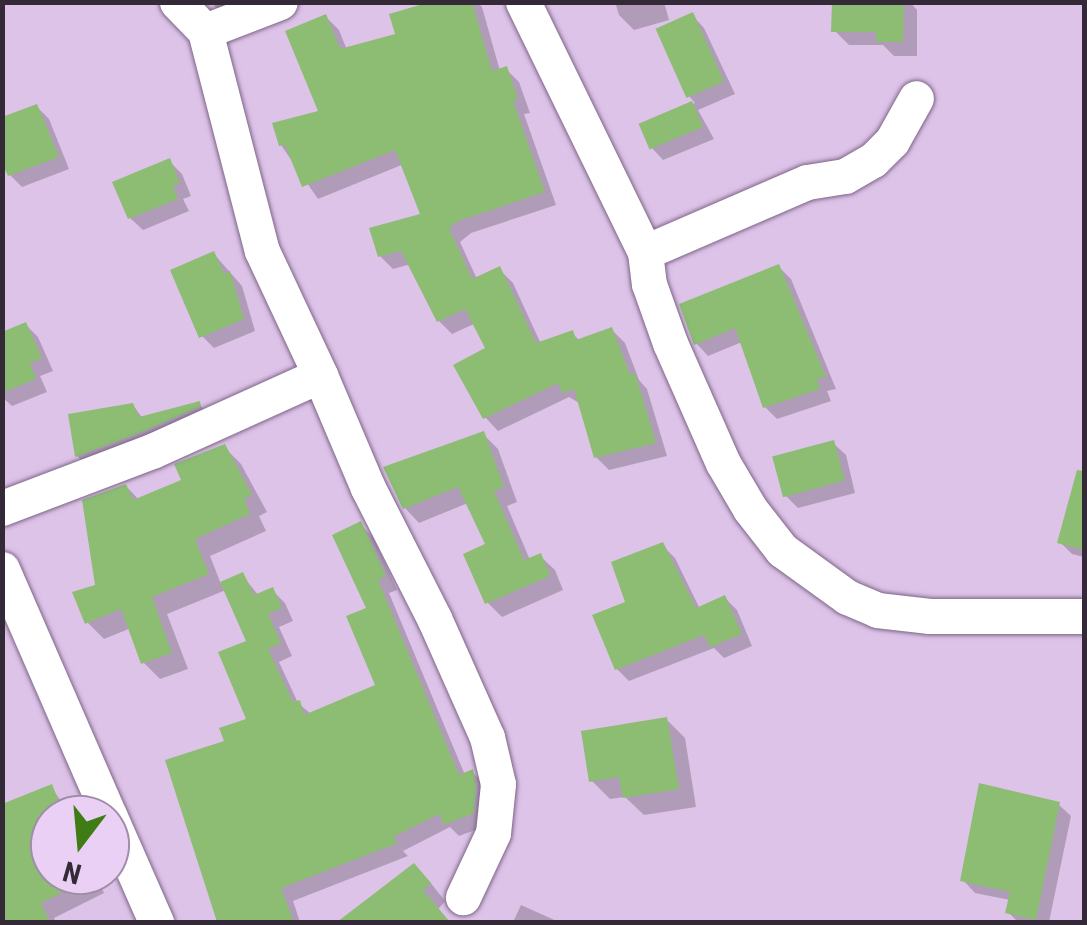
<!DOCTYPE html>
<style>
body{margin:0}
#map{position:relative;width:1087px;height:925px;overflow:hidden;background:#ddc3e8;font-family:"Roboto Condensed",sans-serif}
div>[style]{position:absolute}
.shadow>*{inset:0;background:#0003}
.building>*{inset:0;background:#8cbd73;transform-origin:0 0}
.roads{filter:drop-shadow(0 0 2px #7d6587) drop-shadow(0 0 2px #7d6587)}
.minor>*{height:35px;margin:-17.5px;padding:0 17.5px;transform-origin:17.5px;border-radius:17.5px;background:#fff}
span{translate:-50% -50%;white-space:nowrap;text-align:center;line-height:1.15;-webkit-text-stroke:8px #ead0f5;paint-order:stroke}
.frame{position:absolute;inset:0;border:5px solid #332937;pointer-events:none}
.north{position:absolute;left:30px;top:795px;width:100px;height:100px;box-sizing:border-box;background:#ead0f5;border:2px solid #a18da9;border-radius:50%;rotate:196deg;font-size:28px;font-weight:700;line-height:40px;text-align:center;color:#332937}
.north::after{content:'';display:block;margin:auto;width:35px;height:45px;background:#407c16;clip-path:polygon(50% 0,100% 100%,50% 72%,0 100%)}
</style>
<div id="map">
<div class="shadow">
<i style="clip-path:polygon(211px 2px,240px 2px,219px 11px)"></i>
<i style="clip-path:polygon(440px 2px,477px 2px,482px 7px,500px 71px,506px 69px,519px 82px,530px 113px,524px 114px,556px 205px,471px 233px,460px 242px,477px 279px,499px 269px,513px 283px,541px 344px,572px 333px,580px 341px,612px 330px,625px 343px,639px 380px,647px 389px,667px 456px,609px 470px,596px 457px,581px 404px,569px 397px,498px 431px,485px 417px,489px 349px,474px 324px,452px 334px,439px 321px,411px 264px,393px 269px,380px 256px,424px 216px,404px 164px,318px 199px,281px 145px,321px 112px,326px 17px,339px 30px,347px 50px,398px 36px)"></i>
<i style="clip-path:polygon(615px 2px,664px 2px,669px 20px,634px 30px,619px 15px)"></i>
<i style="clip-path:polygon(833px 2px,910px 2px,917px 10px,917px 56px,894px 56px,883px 45px,849px 45px,834px 30px)"></i>
<i style="clip-path:polygon(692px 15px,704px 28px,735px 94px,698px 110px,714px 139px,663px 160px,651px 147px,641px 124px,695px 103px,689px 96px)"></i>
<i style="clip-path:polygon(37px 107px,49px 119px,69px 169px,22px 187px,10px 175px)"></i>
<i style="clip-path:polygon(169px 161px,182px 174px,191px 196px,183px 199px,189px 211px,143px 230px,130px 218px)"></i>
<i style="clip-path:polygon(214px 254px,242px 286px,255px 331px,214px 348px,202px 336px)"></i>
<i style="clip-path:polygon(779px 267px,791px 279px,836px 389px,827px 391px,831px 401px,777px 419px,765px 407px,742px 342px,708px 356px,696px 343px)"></i>
<i style="clip-path:polygon(26px 325px,38px 337px,53px 371px,40px 376px,47px 392px,12px 406px,2px 397px,2px 334px)"></i>
<i style="clip-path:polygon(199px 404px,207px 413px,86px 464px,77px 456px,71px 416px,133px 405px,143px 419px)"></i>
<i style="clip-path:polygon(483px 434px,498px 449px,517px 502px,507px 506px,530px 560px,540px 556px,555px 570px,563px 590px,502px 617px,487px 602px,488px 546px,468px 503px,419px 523px,405px 508px)"></i>
<i style="clip-path:polygon(833px 443px,846px 455px,855px 493px,798px 508px,785px 495px)"></i>
<i style="clip-path:polygon(224px 447px,241px 464px,267px 512px,259px 516px,266px 531px,210px 556px,221px 584px,242px 575px,259px 596px,272px 590px,285px 603px,293px 621px,279px 627px,292px 656px,279px 662px,298px 703px,311px 714px,379px 686px,360px 524px,373px 537px,397px 590px,389px 593px,465px 775px,472px 772px,485px 784px,486px 826px,459px 836px,450px 827px,403px 851px,408px 856px,293px 901px,300px 922px,253px 922px,250px 913px,227px 743px,249px 720px,249px 642px,226px 590px,167px 614px,188px 669px,160px 679px,143px 662px,131px 628px,104px 639px,87px 622px,126px 486px,139px 500px,184px 481px)"></i>
<i style="clip-path:polygon(1084px 484px,1084px 557px,1072px 554px,1060px 542px,1077px 516px)"></i>
<i style="clip-path:polygon(662px 545px,675px 558px,700px 609px,725px 598px,737px 610px,752px 646px,724px 658px,714px 648px,629px 681px,617px 669px,629px 603px)"></i>
<i style="clip-path:polygon(666px 719px,685px 738px,696px 807px,644px 815px,625px 797px,610px 799px,592px 781px)"></i>
<i style="clip-path:polygon(51px 787px,71px 815px,50px 815px,50px 875px,96px 875px,104px 893px,54px 918px,56px 922px,2px 922px,2px 807px)"></i>
<i style="clip-path:polygon(1058px 804px,1071px 816px,1049px 922px,1018px 922px,1008px 912px,1010px 900px,975px 893px,963px 880px)"></i>
<i style="clip-path:polygon(430px 882px,445px 901px,431px 918px,436px 922px,360px 922px,353px 913px)"></i>
<i style="clip-path:polygon(521px 905px,559px 922px,513px 922px)"></i>
</div>
<div class="building">
<i style="clip-path:polygon(430px 2px,472px 2px,492px 71px,507px 66px,518px 99px,513px 101px,545px 192px,458px 221px,449px 228px,472px 279px,500px 266px,536px 343px,573px 330px,576px 340px,612px 327px,630px 375px,635px 373px,656px 443px,594px 458px,574px 389px,562px 393px,558px 383px,483px 419px,453px 365px,485px 348px,465px 309px,437px 322px,401px 251px,378px 257px,369px 228px,420px 214px,395px 150px,302px 187px,285px 145px,279px 146px,272px 123px,318px 111px,285px 31px,326px 14px,340px 49px,395px 34px,389px 14px)"></i>
<i style="clip-path:polygon(832px 2px,904px 2px,903px 42px,876px 42px,876px 32px,831px 32px)"></i>
<i style="left:693px;top:12px;width:76px;height:41px;rotate:66deg"></i>
<i style="left:692px;top:101px;width:28px;height:58px;rotate:67deg"></i>
<i style="clip-path:polygon(37px 104px,59px 157px,8px 176px,2px 163px,2px 117px)"></i>
<i style="clip-path:polygon(170px 158px,180px 183px,173px 186px,178px 199px,128px 219px,112px 182px)"></i>
<i style="clip-path:polygon(214px 251px,224px 274px,230px 271px,244px 319px,199px 338px,170px 270px)"></i>
<i style="clip-path:polygon(779px 264px,826px 377px,817px 379px,820px 389px,763px 408px,735px 328px,694px 345px,679px 304px)"></i>
<i style="clip-path:polygon(26px 322px,42px 358px,30px 363px,36px 379px,2px 393px,2px 332px)"></i>
<i style="clip-path:polygon(200px 401px,201px 406px,144px 431px,75px 457px,68px 414px,133px 403px,139px 417px)"></i>
<i style="clip-path:polygon(484px 431px,504px 487px,494px 491px,524px 560px,541px 553px,550px 576px,485px 604px,463px 554px,485px 544px,458px 487px,403px 509px,383px 467px)"></i>
<i style="left:834px;top:440px;width:42px;height:64px;rotate:75deg"></i>
<i style="clip-path:polygon(225px 444px,252px 495px,244px 499px,250px 514px,195px 539px,209px 574px,152px 597px,172px 653px,141px 664px,121px 609px,85px 624px,72px 592px,95px 585px,82px 500px,126px 484px,133px 500px,181px 480px,174px 464px)"></i>
<i style="clip-path:polygon(1077px 470px,1084px 471px,1084px 550px,1057px 543px)"></i>
<i style="clip-path:polygon(361px 521px,386px 576px,378px 580px,459px 775px,473px 769px,476px 785px,474px 813px,444px 825px,439px 814px,393px 837px,398px 843px,281px 888px,294px 922px,217px 922px,165px 760px,224px 741px,219px 728px,246px 719px,218px 652px,246px 641px,220px 582px,243px 572px,254px 595px,273px 587px,282px 608px,268px 614px,281px 643px,268px 649px,293px 702px,300px 700px,304px 715px,375px 685px,346px 616px,366px 608px,332px 535px)"></i>
<i style="clip-path:polygon(663px 542px,696px 608px,725px 595px,742px 634px,710px 647px,704px 635px,615px 670px,592px 615px,625px 602px,611px 562px)"></i>
<i style="clip-path:polygon(667px 717px,679px 789px,623px 798px,619px 777px,589px 782px,581px 731px)"></i>
<i style="clip-path:polygon(979px 783px,1060px 802px,1036px 920px,1005px 913px,1010px 892px,960px 881px)"></i>
<i style="clip-path:polygon(52px 784px,64px 815px,50px 815px,50px 875px,98px 875px,41px 903px,50px 922px,2px 922px,2px 804px)"></i>
<i style="clip-path:polygon(414px 863px,431px 883px,423px 890px,450px 922px,337px 922px)"></i>
</div>
<div class="roads">
<div class="minor">
<i style="left:177px;top:2px;width:40px;rotate:46deg"></i>
<i style="left:205px;top:31px;width:227px;rotate:75.5deg"></i>
<i style="left:262px;top:251px;width:137px;rotate:64.9deg"></i>
<i style="left:523px;top:2px;width:278px;rotate:64deg"></i>
<i style="left:645px;top:252px;width:32px;rotate:83deg"></i>
<i style="left:649px;top:284px;width:63px;rotate:70.4deg"></i>
<i style="left:670px;top:343px;width:131px;rotate:66.2deg"></i>
<i style="left:723px;top:463px;width:53px;rotate:59.6deg"></i>
<i style="left:750px;top:509px;width:52px;rotate:52deg"></i>
<i style="left:782px;top:550px;width:80px;rotate:35.9deg"></i>
<i style="left:847px;top:597px;width:33px;rotate:23deg"></i>
<i style="left:877px;top:610px;width:53px;rotate:6.5deg"></i>
<i style="left:930px;top:616px;width:154px"></i>
<i style="left:205px;top:31px;width:80px;rotate:-21.1deg"></i>
<i style="left:645px;top:252px;width:176px;rotate:-23.4deg"></i>
<i style="left:807px;top:182px;width:38px;rotate:-9deg"></i>
<i style="left:845px;top:176px;width:32px;rotate:-30deg"></i>
<i style="left:873px;top:160px;width:27px;rotate:-45deg"></i>
<i style="left:892px;top:141px;width:49px;rotate:-60.8deg"></i>
<i style="left:2px;top:508px;width:160px;rotate:-20.8deg"></i>
<i style="left:152px;top:451px;width:184px;rotate:-24.3deg"></i>
<i style="left:320px;top:375px;width:123px;rotate:67deg"></i>
<i style="left:368px;top:488px;width:146px;rotate:63.1deg"></i>
<i style="left:434px;top:618px;width:130px;rotate:66deg"></i>
<i style="left:487px;top:737px;width:48px;rotate:76.8deg"></i>
<i style="left:498px;top:784px;width:49px;rotate:95.8deg"></i>
<i style="left:493px;top:833px;width:71px;rotate:115.1deg"></i>
<i style="left:2px;top:569px;width:268px;rotate:66.5deg"></i>
<i style="left:110px;top:817px;width:115px;rotate:66.3deg"></i>
</div>
</div>
<div class="frame"></div>
<div class="north">N</div>
</div>
